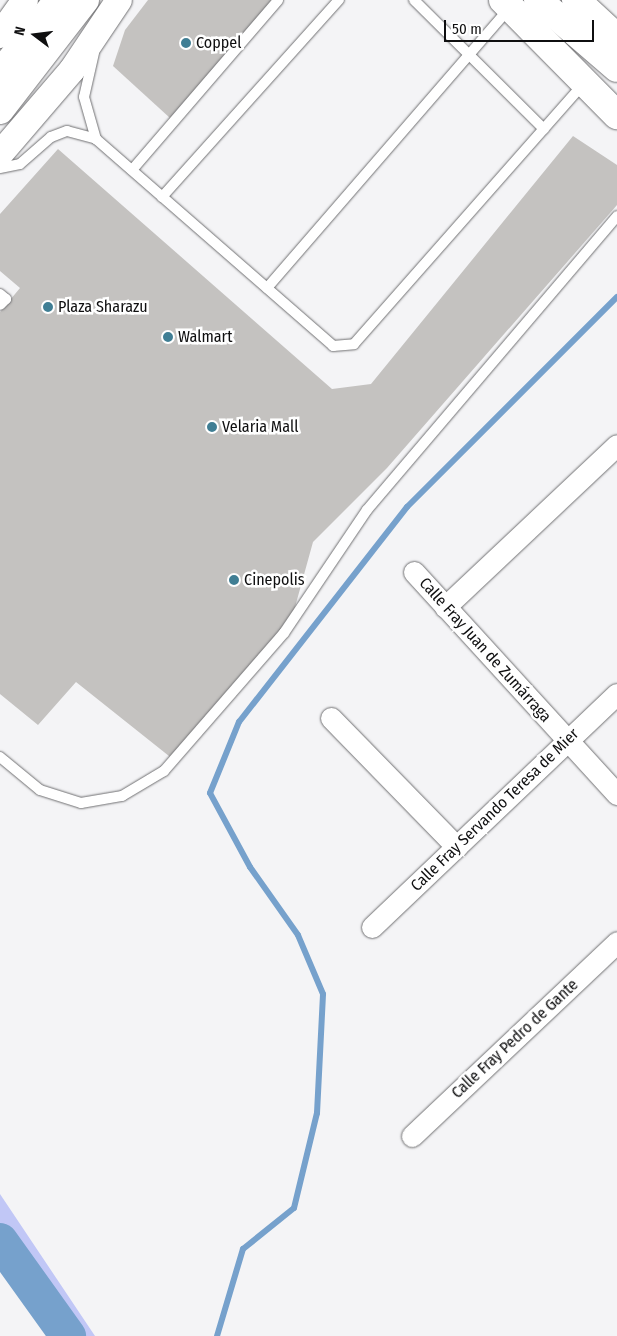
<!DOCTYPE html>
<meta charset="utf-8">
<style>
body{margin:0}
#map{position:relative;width:617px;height:1336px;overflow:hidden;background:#f4f4f6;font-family:"Fira Sans Condensed",sans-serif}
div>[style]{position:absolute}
.green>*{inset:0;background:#c1c7f6}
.stream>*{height:6px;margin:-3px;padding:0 3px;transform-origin:3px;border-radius:3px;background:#76a1cc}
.river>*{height:36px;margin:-18px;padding:0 18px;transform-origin:18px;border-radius:18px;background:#76a1cc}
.building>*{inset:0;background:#c4c2c0}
.roads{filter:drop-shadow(0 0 1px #707072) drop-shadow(0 0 1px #707072)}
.service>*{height:10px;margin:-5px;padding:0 5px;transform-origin:5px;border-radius:5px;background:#fff}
.minor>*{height:21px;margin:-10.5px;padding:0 10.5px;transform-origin:10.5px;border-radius:10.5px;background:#fff}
.tertiary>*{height:26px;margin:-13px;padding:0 13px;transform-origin:13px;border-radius:13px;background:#fff}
.secondary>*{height:28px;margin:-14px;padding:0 14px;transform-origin:14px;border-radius:14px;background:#fff}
.primary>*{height:28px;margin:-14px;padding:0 14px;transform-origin:14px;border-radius:14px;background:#fff}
.dots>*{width:14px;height:14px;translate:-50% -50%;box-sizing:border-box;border:2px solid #fff;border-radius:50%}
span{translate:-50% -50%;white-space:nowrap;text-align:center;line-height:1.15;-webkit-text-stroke:5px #fff;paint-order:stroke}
.poi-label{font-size:16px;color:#0f0f10}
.left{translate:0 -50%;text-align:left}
.street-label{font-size:16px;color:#0f0f10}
.north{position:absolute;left:10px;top:10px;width:50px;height:50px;-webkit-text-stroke:4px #fff;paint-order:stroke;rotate:285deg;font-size:14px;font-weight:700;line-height:20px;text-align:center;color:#0f0f10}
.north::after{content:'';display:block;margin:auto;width:18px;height:22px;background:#0f0f10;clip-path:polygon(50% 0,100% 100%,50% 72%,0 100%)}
.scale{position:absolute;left:444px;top:20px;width:150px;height:22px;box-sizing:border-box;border:2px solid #0f0f10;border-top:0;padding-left:6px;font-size:15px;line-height:18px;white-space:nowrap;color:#0f0f10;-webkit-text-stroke:4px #fff;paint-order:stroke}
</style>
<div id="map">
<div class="green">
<i style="clip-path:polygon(0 1194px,95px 1336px,48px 1336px,38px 1310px,0 1260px)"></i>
</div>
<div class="stream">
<i style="left:217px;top:1336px;width:91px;rotate:-73.4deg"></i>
<i style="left:243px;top:1249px;width:65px;rotate:-38.8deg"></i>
<i style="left:294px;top:1208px;width:98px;rotate:-76.4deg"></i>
<i style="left:317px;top:1113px;width:119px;rotate:-87.1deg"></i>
<i style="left:323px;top:994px;width:64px;rotate:-113deg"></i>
<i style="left:298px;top:935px;width:83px;rotate:-125.2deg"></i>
<i style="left:250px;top:867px;width:84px;rotate:-118.4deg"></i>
<i style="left:210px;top:793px;width:77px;rotate:-67.8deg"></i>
<i style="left:239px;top:722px;width:273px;rotate:-52deg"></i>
<i style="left:407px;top:507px;width:297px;rotate:-45deg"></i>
</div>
<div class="river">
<i style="left:0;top:1241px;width:117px;rotate:54.4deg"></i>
</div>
<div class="building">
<i style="clip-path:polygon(148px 0,276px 0,170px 118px,113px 66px,125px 30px)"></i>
<i style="clip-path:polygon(573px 136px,617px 165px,617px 205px,387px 468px,313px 542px,292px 618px,174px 760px,76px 682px,38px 725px,0 694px,0 312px,20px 288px,0 271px,0 214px,58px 149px,332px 389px,371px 384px)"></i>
</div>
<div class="roads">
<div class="service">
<i style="left:414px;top:0;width:183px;rotate:44.8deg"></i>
<i style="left:94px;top:53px;width:45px;rotate:102.8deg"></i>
<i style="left:84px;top:97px;width:44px;rotate:74.1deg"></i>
<i style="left:0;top:168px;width:20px;rotate:-11deg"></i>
<i style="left:20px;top:164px;width:41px;rotate:-41.1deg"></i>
<i style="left:51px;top:137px;width:17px;rotate:-21deg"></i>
<i style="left:67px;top:131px;width:30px;rotate:15deg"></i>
<i style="left:96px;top:139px;width:315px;rotate:41.1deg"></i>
<i style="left:333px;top:346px;width:21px;rotate:-5deg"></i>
<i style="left:354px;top:344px;width:349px;rotate:-48.6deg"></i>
<i style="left:132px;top:170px;width:224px;rotate:-49.3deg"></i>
<i style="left:162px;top:197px;width:265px;rotate:-48.1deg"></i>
<i style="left:267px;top:288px;width:371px;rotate:-49.1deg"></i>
<i style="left:0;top:294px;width:8px;rotate:40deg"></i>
<i style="left:6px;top:299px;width:8px;rotate:135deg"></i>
<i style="left:0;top:757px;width:52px;rotate:39.5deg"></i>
<i style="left:40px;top:790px;width:43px;rotate:17.6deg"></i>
<i style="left:81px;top:803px;width:42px;rotate:-9.7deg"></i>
<i style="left:122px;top:796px;width:49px;rotate:-30.8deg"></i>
<i style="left:164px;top:771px;width:183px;rotate:-49deg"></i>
<i style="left:284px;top:633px;width:148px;rotate:-56deg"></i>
<i style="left:367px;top:510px;width:386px;rotate:-49.6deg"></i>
</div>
<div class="minor">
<i style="left:414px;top:572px;width:301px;rotate:47.6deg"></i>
<i style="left:445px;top:607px;width:236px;rotate:-43.3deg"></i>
<i style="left:331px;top:718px;width:180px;rotate:45.7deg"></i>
<i style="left:372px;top:927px;width:338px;rotate:-43.6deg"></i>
<i style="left:412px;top:1136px;width:282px;rotate:-43.4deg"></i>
</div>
<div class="tertiary">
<i style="left:0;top:35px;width:43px;rotate:-54.5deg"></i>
<i style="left:0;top:154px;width:111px;rotate:-49.4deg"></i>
<i style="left:72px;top:70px;width:84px;rotate:-56.1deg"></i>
</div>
<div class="secondary">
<i style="left:503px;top:0;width:162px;rotate:45.3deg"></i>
<i style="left:538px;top:0;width:104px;rotate:40.7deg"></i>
<i style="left:576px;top:0;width:56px;rotate:42.8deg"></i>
</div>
<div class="primary">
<i style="left:0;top:74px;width:94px;rotate:-51.9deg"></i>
<i style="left:0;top:110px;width:139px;rotate:-52.3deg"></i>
</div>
</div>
<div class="dots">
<i style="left:186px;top:43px;background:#407e94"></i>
<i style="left:48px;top:307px;background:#407e94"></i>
<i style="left:168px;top:337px;background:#407e94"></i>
<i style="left:212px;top:427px;background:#407e94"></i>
<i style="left:234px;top:580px;background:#407e94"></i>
</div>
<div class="poi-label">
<span class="left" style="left:196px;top:43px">Coppel</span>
<span class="left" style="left:58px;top:307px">Plaza Sharazu</span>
<span class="left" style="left:178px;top:337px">Walmart</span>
<span class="left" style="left:222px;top:427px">Velaria Mall</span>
<span class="left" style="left:244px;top:580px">Cinepolis</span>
</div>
<div class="street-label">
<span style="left:485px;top:650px;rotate:48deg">Calle Fray Juan de Zumárraga</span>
<span style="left:495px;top:810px;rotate:-44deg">Calle Fray Servando Teresa de Mier</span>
<span style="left:515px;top:1039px;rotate:-43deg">Calle Fray Pedro de Gante</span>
</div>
<div class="north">N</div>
<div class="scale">50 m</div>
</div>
